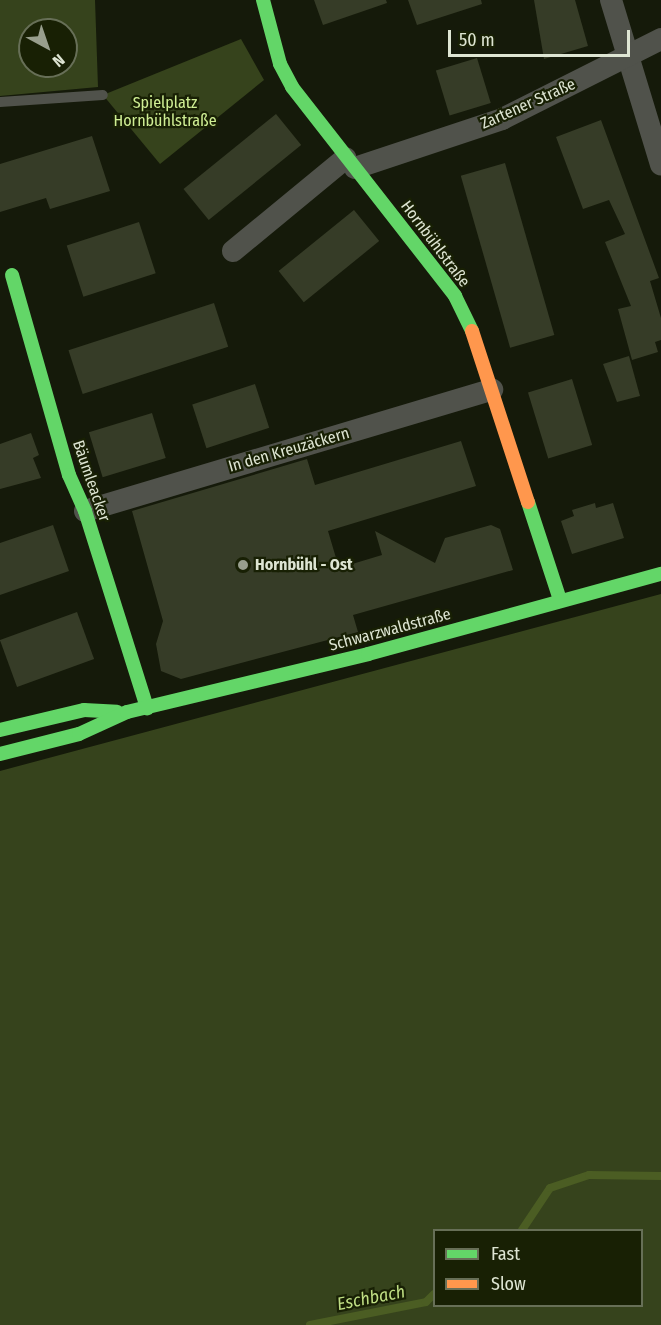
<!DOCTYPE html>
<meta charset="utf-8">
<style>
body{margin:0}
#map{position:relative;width:661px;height:1325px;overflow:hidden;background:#151a0a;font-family:"Fira Sans Condensed",sans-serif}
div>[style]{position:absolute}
.green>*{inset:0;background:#36431c}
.stream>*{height:8px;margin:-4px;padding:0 4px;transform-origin:4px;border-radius:4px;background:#4b5d23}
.building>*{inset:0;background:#363c27;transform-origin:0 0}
.lane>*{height:10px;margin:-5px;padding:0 5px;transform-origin:5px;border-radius:5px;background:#50524b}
.street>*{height:22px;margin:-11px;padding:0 11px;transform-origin:11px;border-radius:11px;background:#50524b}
.fast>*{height:14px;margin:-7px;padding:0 7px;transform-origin:7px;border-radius:7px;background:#63d668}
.slow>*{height:14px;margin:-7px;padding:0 7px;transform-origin:7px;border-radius:7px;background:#ff974d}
.dots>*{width:16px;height:16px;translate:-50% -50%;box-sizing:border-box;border:3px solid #182004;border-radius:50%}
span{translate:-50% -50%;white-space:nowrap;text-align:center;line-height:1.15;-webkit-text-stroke:4.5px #182004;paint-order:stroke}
.park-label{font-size:16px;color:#cfee94}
.street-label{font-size:16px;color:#dee5d3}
.poi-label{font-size:16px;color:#dee5d3;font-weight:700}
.left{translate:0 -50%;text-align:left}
.water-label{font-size:18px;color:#bedd83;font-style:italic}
.legend{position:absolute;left:433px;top:1229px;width:210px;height:78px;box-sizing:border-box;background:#182004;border:2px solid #676f57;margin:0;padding:8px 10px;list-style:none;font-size:18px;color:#dee5d3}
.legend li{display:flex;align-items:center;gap:12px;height:30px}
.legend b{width:30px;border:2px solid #676f57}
.north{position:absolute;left:18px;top:18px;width:60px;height:60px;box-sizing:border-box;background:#182004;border:2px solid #676f57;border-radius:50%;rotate:140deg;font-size:16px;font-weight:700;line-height:24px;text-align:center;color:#dee5d3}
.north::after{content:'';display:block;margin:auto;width:21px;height:27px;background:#989e8d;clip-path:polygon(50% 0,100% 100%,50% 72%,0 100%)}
.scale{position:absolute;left:448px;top:30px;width:182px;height:27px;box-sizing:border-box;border:3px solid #dee5d3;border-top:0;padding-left:8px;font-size:18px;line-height:21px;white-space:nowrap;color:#dee5d3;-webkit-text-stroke:4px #182004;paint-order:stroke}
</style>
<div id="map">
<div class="green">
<i style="clip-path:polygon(evenodd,0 0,95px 0,98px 87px,0 96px,0 0,30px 30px,66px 30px,66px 66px,30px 66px,30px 30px)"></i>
<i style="clip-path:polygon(241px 39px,264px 80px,160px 164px,103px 95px)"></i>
<i style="clip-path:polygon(evenodd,661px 594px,661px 1325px,0 1325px,0 771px,661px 594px,434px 1230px,642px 1230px,642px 1306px,434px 1306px,434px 1230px)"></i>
</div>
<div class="stream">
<i style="left:522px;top:1230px;width:50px;rotate:-56.3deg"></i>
<i style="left:550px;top:1188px;width:41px;rotate:-18.4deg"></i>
<i style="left:589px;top:1175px;width:72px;rotate:0.8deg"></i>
<i style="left:310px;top:1325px;width:118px;rotate:-11.2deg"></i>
<i style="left:426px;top:1302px;width:11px;rotate:-45deg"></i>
</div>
<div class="building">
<i style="clip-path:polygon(314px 0,386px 0,387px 3px,323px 25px)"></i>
<i style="clip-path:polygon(408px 0,481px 0,482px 4px,417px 25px)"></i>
<i style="clip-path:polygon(534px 0,575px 0,588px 46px,544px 59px)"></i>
<i style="left:477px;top:58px;width:47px;height:43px;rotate:73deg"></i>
<i style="left:276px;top:114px;width:40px;height:119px;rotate:51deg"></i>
<i style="clip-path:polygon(601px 120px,659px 278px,650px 281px,661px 318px,661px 340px,655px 342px,658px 352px,632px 360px,618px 309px,631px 306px,605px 242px,625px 234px,609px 200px,583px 209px,556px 137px)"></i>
<i style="clip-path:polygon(92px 136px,110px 191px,50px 209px,46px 198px,0 212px,0 164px)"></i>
<i style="left:505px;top:163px;width:179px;height:46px;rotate:74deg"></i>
<i style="left:354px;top:210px;width:40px;height:97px;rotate:51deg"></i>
<i style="left:139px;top:222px;width:54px;height:76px;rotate:72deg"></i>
<i style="left:214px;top:303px;width:46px;height:153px;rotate:72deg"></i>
<i style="clip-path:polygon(629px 356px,640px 396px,617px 402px,603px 364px)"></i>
<i style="left:572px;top:379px;width:69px;height:46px;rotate:73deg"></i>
<i style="left:255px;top:384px;width:46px;height:66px;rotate:72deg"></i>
<i style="left:152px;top:413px;width:47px;height:66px;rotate:73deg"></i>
<i style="clip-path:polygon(31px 433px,39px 455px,33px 458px,41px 478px,0 489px,0 444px)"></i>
<i style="clip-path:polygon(461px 441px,476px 486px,328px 531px,339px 568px,382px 555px,375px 531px,435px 563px,445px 538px,491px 525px,500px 529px,513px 570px,353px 615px,358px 632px,181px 679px,161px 671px,156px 644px,163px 621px,132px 511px,307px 459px,315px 485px)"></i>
<i style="clip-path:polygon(595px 503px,596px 508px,613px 503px,624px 538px,572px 554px,561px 521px,574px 516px,572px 510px)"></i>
<i style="clip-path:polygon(53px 525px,69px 571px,0 595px,0 543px)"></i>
<i style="left:77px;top:612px;width:50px;height:82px;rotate:70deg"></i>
</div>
<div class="lane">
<i style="left:0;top:102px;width:103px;rotate:-3.9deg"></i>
</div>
<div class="street">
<i style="left:611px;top:0;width:172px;rotate:73.1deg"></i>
<i style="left:355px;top:168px;width:155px;rotate:-18.4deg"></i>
<i style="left:502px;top:119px;width:178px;rotate:-26.7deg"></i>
<i style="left:233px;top:251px;width:146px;rotate:-39.5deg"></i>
<i style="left:85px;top:511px;width:425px;rotate:-16.6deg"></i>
</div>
<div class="fast">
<i style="left:263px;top:0;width:66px;rotate:75.1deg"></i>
<i style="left:280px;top:64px;width:26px;rotate:62deg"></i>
<i style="left:292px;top:87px;width:265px;rotate:52deg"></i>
<i style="left:455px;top:296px;width:39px;rotate:64deg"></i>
<i style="left:12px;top:275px;width:208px;rotate:74.1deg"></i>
<i style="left:69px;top:475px;width:39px;rotate:66deg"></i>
<i style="left:85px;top:511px;width:207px;rotate:72.5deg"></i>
<i style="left:528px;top:502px;width:103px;rotate:71.9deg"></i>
<i style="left:0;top:730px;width:86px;rotate:-13.4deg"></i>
<i style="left:84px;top:710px;width:33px;rotate:3deg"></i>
<i style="left:0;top:754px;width:81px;rotate:-14.2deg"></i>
<i style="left:79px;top:734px;width:53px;rotate:-24.6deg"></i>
<i style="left:127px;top:712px;width:248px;rotate:-13.5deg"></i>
<i style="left:368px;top:654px;width:304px;rotate:-15.3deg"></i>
</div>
<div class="slow">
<i style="left:472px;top:331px;width:180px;rotate:71.9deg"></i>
</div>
<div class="dots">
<i style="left:243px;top:565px;background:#989e8d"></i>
</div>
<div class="park-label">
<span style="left:165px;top:112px">Spielplatz<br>Hornbühlstraße</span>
</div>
<div class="street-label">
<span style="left:528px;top:104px;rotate:-24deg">Zartener Straße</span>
<span style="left:435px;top:244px;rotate:53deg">Hornbühlstraße</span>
<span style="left:289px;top:450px;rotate:-16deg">In den Kreuzäckern</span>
<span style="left:91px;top:481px;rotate:71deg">Bäumleacker</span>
<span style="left:390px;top:630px;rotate:-15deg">Schwarzwaldstraße</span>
</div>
<div class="poi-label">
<span class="left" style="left:255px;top:565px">Hornbühl - Ost</span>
</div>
<div class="water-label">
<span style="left:371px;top:1298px;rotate:-11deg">Eschbach</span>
</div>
<ul class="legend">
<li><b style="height:8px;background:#63d668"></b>Fast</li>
<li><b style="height:8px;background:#ff974d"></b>Slow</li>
</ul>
<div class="north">N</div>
<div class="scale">50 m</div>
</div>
